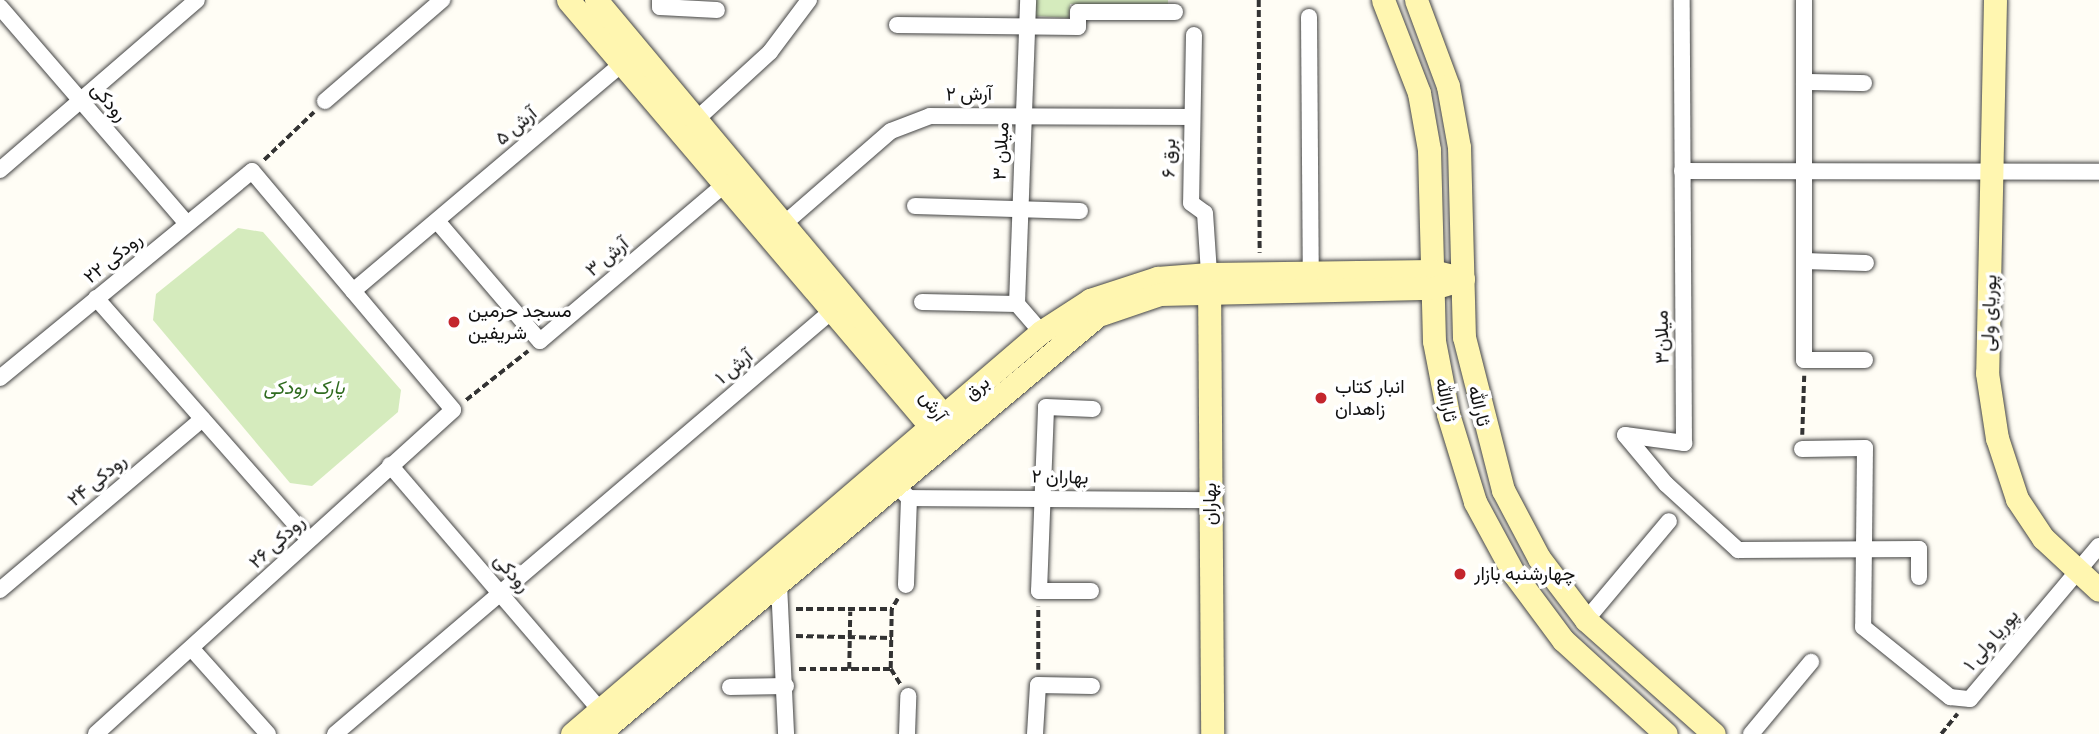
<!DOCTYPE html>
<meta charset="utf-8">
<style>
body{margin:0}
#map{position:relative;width:2099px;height:734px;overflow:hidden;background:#fffdf5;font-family:"Source Serif 4",Vazirmatn,serif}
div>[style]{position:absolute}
.green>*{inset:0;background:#d5ebbd}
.path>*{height:3.5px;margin-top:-1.75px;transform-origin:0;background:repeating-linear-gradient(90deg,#333 0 7px,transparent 0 10.5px)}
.roads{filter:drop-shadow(0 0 2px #444) drop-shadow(0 0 2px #444)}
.street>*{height:16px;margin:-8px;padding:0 8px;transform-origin:8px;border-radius:8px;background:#fff}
.secondary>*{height:23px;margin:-11.5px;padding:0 11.5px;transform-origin:11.5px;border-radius:11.5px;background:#fff6b0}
.dots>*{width:19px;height:19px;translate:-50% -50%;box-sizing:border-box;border:4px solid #fff;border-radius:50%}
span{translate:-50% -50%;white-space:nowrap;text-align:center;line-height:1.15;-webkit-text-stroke:7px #fff;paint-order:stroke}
.street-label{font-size:19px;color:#111}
.poi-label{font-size:19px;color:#111}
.left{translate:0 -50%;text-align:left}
.park-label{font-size:19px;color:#2f6b1f;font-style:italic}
</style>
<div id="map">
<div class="green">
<i style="clip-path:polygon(1035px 0,1168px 0,1168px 7px,1070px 4px,1069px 18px,1035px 16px)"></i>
<i style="clip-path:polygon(238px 228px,263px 232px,401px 390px,398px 412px,312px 486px,290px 483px,153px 320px,156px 294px)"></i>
</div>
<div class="path">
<i style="left:1259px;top:0;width:253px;rotate:89.8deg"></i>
<i style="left:264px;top:160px;width:69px;rotate:-43.8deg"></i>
<i style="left:466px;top:400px;width:79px;rotate:-38.3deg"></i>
<i style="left:1802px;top:435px;width:59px;rotate:-88.1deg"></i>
<i style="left:898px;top:599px;width:12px;rotate:121deg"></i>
<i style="left:892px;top:609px;width:60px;rotate:91deg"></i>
<i style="left:891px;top:669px;width:19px;rotate:58deg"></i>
<i style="left:796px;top:609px;width:96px"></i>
<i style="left:796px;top:636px;width:96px;rotate:1.2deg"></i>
<i style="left:799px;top:669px;width:92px"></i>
<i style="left:849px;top:669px;width:57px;rotate:-89deg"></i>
<i style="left:1038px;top:670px;width:63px;rotate:-90deg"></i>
<i style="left:1941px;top:734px;width:26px;rotate:-51deg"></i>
</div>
<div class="roads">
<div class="street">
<i style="left:660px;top:0;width:7px;rotate:90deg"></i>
<i style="left:660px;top:7px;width:57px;rotate:3deg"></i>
<i style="left:1804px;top:0;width:360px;rotate:90deg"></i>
<i style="left:1804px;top:360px;width:61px"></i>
<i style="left:0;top:7px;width:286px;rotate:49.2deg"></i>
<i style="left:1309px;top:17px;width:256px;rotate:89.6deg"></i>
<i style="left:897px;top:25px;width:181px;rotate:0.6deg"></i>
<i style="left:1078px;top:27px;width:15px;rotate:-90deg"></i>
<i style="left:1078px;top:12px;width:97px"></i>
<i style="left:1194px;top:35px;width:168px;rotate:91deg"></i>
<i style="left:1191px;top:203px;width:17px;rotate:36deg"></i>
<i style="left:1205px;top:213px;width:61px;rotate:86.2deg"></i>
<i style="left:1804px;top:82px;width:60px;rotate:1deg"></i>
<i style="left:325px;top:101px;width:155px;rotate:-40.8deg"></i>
<i style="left:698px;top:118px;width:98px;rotate:-42.5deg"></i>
<i style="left:770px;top:52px;width:65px;rotate:-53.1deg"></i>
<i style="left:0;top:170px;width:260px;rotate:-40.8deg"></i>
<i style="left:1682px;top:171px;width:417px;rotate:0.1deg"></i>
<i style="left:915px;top:206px;width:165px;rotate:1.7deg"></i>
<i style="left:437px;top:221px;width:158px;rotate:49.4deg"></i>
<i style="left:540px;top:341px;width:244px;rotate:-40.3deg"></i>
<i style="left:785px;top:223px;width:140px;rotate:-41deg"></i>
<i style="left:891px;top:131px;width:42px;rotate:-21deg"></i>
<i style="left:930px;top:116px;width:260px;rotate:0.2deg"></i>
<i style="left:1804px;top:261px;width:62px;rotate:1.8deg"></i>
<i style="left:353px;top:291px;width:352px;rotate:-40.2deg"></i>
<i style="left:96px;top:298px;width:322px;rotate:48.6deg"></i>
<i style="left:922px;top:302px;width:95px;rotate:1.2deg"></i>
<i style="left:1017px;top:304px;width:37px;rotate:49deg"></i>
<i style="left:1017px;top:304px;width:304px;rotate:-87.9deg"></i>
<i style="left:0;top:378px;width:326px;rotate:-39.4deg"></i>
<i style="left:252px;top:171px;width:312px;rotate:49.9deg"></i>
<i style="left:453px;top:410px;width:482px;rotate:137.8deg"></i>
<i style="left:1625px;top:435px;width:60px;rotate:7.7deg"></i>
<i style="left:1684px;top:443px;width:443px;rotate:-90.3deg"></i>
<i style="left:1625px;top:435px;width:64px;rotate:50.1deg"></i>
<i style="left:1666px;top:484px;width:98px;rotate:42.5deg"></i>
<i style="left:1738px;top:550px;width:181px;rotate:-0.3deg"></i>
<i style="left:1919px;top:549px;width:28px;rotate:90deg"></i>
<i style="left:1802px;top:449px;width:63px;rotate:-0.9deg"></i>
<i style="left:1865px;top:448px;width:179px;rotate:90.6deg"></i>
<i style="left:1863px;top:627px;width:112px;rotate:38.8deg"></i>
<i style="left:1950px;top:697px;width:20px;rotate:6deg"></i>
<i style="left:1970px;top:699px;width:200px;rotate:-49.9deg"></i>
<i style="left:390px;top:465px;width:323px;rotate:49.4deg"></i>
<i style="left:903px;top:492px;width:8px;rotate:45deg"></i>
<i style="left:909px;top:498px;width:87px;rotate:92deg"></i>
<i style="left:909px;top:498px;width:301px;rotate:0.4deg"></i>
<i style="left:779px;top:584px;width:150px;rotate:87.3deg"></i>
<i style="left:0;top:590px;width:265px;rotate:-40.2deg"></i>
<i style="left:1091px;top:591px;width:52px;rotate:180deg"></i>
<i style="left:1039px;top:591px;width:184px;rotate:-87.8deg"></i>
<i style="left:1046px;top:407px;width:47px;rotate:2.4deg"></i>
<i style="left:1586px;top:620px;width:129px;rotate:-50deg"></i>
<i style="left:192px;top:649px;width:114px;rotate:48.2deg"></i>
<i style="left:730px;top:687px;width:56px;rotate:-1deg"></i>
<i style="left:335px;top:734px;width:655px;rotate:-40.42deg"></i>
<i style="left:907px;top:734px;width:38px;rotate:-88deg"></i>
<i style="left:1035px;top:734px;width:49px;rotate:-86.5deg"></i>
<i style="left:1038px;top:685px;width:54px;rotate:1.1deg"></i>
<i style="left:1751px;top:734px;width:94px;rotate:-50.2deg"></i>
</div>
<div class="secondary">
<i style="left:568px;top:0;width:560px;rotate:49.63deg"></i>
<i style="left:931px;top:427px;width:14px;rotate:21deg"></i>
<i style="left:596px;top:0;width:542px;rotate:50.09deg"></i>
<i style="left:944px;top:416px;width:16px;rotate:75deg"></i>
<i style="left:1383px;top:0;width:100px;rotate:68.8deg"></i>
<i style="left:1419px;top:93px;width:58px;rotate:80deg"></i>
<i style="left:1429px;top:150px;width:191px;rotate:88.5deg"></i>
<i style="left:1434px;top:341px;width:74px;rotate:79.1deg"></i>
<i style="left:1448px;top:414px;width:92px;rotate:72.9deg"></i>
<i style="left:1475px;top:502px;width:82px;rotate:61.6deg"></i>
<i style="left:1514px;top:574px;width:82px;rotate:53.4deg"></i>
<i style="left:1563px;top:640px;width:139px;rotate:42.4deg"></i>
<i style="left:1416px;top:0;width:92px;rotate:69.6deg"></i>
<i style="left:1448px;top:86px;width:62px;rotate:79.8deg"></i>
<i style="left:1459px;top:147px;width:190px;rotate:88.5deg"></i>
<i style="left:1464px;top:337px;width:158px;rotate:75.7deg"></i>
<i style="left:1503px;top:490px;width:77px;rotate:62.1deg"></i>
<i style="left:1539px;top:558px;width:78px;rotate:52.8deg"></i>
<i style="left:1586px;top:620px;width:171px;rotate:41.7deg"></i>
<i style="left:1995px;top:0;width:373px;rotate:91.2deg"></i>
<i style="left:1987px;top:373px;width:66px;rotate:81.3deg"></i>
<i style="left:1997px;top:438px;width:64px;rotate:71.8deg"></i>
<i style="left:2017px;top:499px;width:47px;rotate:56.3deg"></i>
<i style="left:2043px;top:538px;width:76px;rotate:42.9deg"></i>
<i style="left:1209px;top:275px;width:459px;rotate:89.6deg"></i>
<i style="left:572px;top:734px;width:618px;rotate:-40.6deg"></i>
<i style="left:1041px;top:332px;width:59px;rotate:-33.1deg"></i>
<i style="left:1090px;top:300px;width:71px;rotate:-18.2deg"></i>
<i style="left:1157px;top:278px;width:52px;rotate:-4.4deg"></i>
<i style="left:1209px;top:274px;width:223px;rotate:-0.8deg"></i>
<i style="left:1432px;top:271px;width:32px;rotate:14deg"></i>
<i style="left:598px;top:734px;width:652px;rotate:-39.96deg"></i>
<i style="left:1098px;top:315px;width:65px;rotate:-18.7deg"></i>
<i style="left:1160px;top:294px;width:273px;rotate:-1.3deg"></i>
<i style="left:1433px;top:288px;width:31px;rotate:-17deg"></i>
</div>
</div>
<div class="dots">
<i style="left:454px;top:322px;background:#c4262e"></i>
<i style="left:1321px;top:398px;background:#c4262e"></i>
<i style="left:1460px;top:574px;background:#c4262e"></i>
</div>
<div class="street-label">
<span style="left:969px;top:94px;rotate:-1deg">آرش ۲</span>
<span style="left:109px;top:102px;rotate:49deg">رودکی</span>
<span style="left:516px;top:126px;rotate:-40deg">آرش ۵</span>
<span style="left:1001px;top:151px;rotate:-87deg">میلان ۳</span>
<span style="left:1169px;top:158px;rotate:-90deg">برق ۶</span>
<span style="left:607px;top:257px;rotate:-40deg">آرش ۳</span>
<span style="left:113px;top:258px;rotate:-39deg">رودکی ۲۲</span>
<span style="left:1989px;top:313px;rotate:-88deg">پوریای ولی</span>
<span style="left:1662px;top:337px;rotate:-91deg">میلان۳</span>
<span style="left:734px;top:367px;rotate:-40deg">آرش ۱</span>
<span style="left:977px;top:388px;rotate:-41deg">برق</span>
<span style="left:1446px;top:400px;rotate:78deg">ثاراالله</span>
<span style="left:933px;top:406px;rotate:56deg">آرش</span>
<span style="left:1479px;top:406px;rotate:76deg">ثارالله</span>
<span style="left:1060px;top:477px;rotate:1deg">بهاران ۲</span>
<span style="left:97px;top:480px;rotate:-40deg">رودکی ۲۴</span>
<span style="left:1210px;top:504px;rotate:-90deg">بهاران</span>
<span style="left:277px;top:542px;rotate:-43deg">رودکی ۲۶</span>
<span style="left:512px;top:573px;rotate:49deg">رودکی</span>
<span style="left:1991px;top:640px;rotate:-50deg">پوریا ولی ۱</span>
</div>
<div class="poi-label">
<span class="left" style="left:468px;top:322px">مسجد حرمین<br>شریفین</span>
<span class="left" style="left:1335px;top:398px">انبار کتاب<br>زاهدان</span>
<span class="left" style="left:1474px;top:574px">چهارشنبه بازار</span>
</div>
<div class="park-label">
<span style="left:304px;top:388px">پارک رودکی</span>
</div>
</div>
